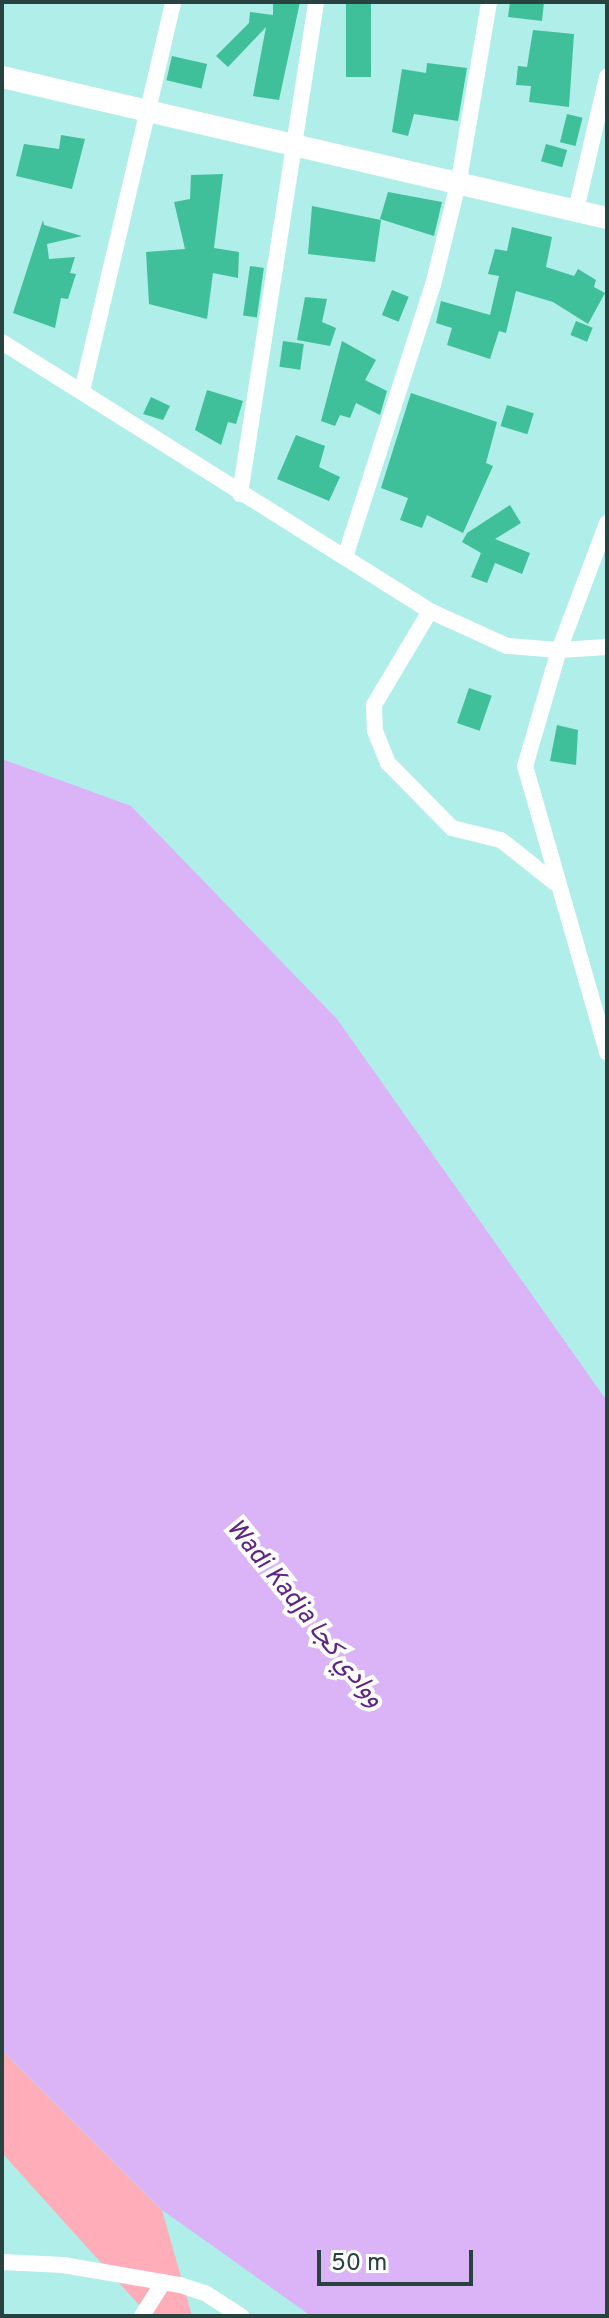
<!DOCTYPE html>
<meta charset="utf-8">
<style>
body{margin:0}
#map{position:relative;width:609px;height:2318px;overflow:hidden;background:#b0eee9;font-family:Overpass,Vazirmatn,sans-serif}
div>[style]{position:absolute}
.green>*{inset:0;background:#feadb9}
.water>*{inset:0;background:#dab4f7}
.building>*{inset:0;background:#3fbf9a;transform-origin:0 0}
.street>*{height:16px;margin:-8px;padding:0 8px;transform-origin:8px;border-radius:8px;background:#fff}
.secondary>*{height:22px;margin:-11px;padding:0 11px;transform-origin:11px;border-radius:11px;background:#fff}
span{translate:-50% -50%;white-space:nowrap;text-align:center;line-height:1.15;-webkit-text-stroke:8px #fff;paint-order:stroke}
.water-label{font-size:26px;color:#602584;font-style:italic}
.frame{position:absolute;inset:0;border:4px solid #284240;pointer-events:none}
.scale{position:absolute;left:317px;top:2250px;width:156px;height:36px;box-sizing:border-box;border:4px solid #284240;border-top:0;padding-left:10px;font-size:24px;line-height:28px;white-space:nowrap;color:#284240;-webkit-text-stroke:6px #fff;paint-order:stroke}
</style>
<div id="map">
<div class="green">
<i style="clip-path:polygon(2px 2050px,162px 2210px,192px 2316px,149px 2316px,2px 2153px)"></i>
</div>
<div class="water">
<i style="clip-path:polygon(2px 759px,131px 806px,337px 1019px,607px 1401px,607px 2316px,311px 2316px,162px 2210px,2px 2050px)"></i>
</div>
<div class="building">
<i style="clip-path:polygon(273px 2px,300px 2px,279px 100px,253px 96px,266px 27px,228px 67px,216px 56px,249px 23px,250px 12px,273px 15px)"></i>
<i style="left:346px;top:2px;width:25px;height:75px"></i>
<i style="clip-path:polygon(510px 2px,544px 2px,542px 21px,508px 17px)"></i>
<i style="clip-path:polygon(533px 30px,574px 34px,569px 107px,529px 102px,531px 86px,516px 85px,518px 66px,527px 67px)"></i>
<i style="left:172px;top:56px;width:36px;height:25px;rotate:13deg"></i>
<i style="clip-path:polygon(427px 63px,467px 68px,458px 121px,414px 114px,408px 136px,392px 132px,402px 69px,426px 73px)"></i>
<i style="left:567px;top:114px;width:16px;height:29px;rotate:14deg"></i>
<i style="clip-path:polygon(61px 135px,85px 139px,72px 189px,16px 176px,24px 144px,59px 149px)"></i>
<i style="left:546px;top:144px;width:22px;height:18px;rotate:16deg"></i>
<i style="clip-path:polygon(223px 174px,214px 248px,239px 252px,238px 278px,213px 273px,207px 319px,149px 304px,146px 252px,185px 249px,174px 202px,190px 199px,191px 175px)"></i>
<i style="clip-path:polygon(388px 192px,442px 202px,434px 236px,380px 219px)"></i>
<i style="clip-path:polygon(312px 206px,381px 220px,375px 262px,308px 254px)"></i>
<i style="clip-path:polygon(43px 220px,44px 225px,82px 236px,47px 244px,49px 259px,75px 257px,70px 273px,76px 274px,68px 299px,61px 298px,55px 328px,13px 313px)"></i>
<i style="clip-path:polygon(512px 227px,552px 237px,546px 267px,574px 276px,578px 269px,596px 280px,594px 287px,605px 293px,588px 324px,553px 302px,516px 291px,506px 333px,499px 331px,490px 359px,447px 345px,452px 328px,436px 323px,441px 301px,490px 315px,499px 276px,488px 274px,495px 249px,507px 251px)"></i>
<i style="left:250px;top:266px;width:14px;height:50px;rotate:8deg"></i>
<i style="left:392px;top:290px;width:18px;height:27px;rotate:22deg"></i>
<i style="clip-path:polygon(305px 297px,327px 299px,322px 322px,336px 328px,330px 346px,297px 340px)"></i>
<i style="left:576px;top:321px;width:18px;height:15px;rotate:22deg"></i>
<i style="left:283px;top:341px;width:21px;height:26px;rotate:8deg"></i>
<i style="clip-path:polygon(342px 341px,376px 360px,365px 380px,387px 391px,380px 415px,356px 403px,350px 418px,340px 415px,335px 426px,321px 421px)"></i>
<i style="clip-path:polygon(207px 390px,243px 401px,236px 424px,228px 422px,221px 445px,195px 430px)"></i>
<i style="clip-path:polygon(411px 393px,497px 422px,486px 463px,493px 466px,463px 533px,427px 515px,422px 528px,400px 520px,408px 498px,381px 488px)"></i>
<i style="clip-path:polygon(151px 397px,170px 406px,163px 420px,143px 414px)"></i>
<i style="left:507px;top:405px;width:28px;height:22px;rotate:17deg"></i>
<i style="clip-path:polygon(296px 435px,325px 446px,319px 467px,340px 477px,329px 501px,277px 479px)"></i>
<i style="clip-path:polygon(510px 505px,521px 523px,495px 539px,530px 553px,522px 574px,495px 563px,487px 583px,471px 577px,481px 553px,462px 542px,467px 533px)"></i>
<i style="left:469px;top:688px;width:24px;height:37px;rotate:19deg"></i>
<i style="clip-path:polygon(557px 725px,578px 730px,576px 765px,550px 761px)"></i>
</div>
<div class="street">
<i style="left:576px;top:210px;width:137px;rotate:-76.9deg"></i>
<i style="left:2px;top:342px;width:506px;rotate:32.15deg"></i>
<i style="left:430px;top:611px;width:85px;rotate:24.4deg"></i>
<i style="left:507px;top:646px;width:52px;rotate:4.4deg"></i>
<i style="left:559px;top:650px;width:48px;rotate:-3.6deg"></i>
<i style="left:82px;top:391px;width:400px;rotate:-76.8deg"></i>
<i style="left:240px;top:494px;width:498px;rotate:-81.2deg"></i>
<i style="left:607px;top:523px;width:136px;rotate:110.7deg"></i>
<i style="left:559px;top:650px;width:121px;rotate:106.3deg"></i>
<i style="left:525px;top:766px;width:298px;rotate:74deg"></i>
<i style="left:345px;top:557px;width:286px;rotate:-72.1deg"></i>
<i style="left:433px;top:285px;width:108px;rotate:-76.1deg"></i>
<i style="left:459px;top:180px;width:181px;rotate:-80.4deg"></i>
<i style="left:430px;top:611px;width:109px;rotate:120.8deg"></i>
<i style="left:374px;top:705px;width:26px;rotate:88deg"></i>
<i style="left:375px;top:731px;width:35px;rotate:68deg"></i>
<i style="left:388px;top:763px;width:91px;rotate:45.4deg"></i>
<i style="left:452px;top:828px;width:50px;rotate:13.8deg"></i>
<i style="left:501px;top:840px;width:69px;rotate:38.5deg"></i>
<i style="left:2px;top:2262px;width:61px;rotate:2.8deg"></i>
<i style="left:63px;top:2265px;width:119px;rotate:9.7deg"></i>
<i style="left:180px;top:2285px;width:26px;rotate:18deg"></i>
<i style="left:205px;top:2293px;width:43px;rotate:32.6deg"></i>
<i style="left:142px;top:2316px;width:40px;rotate:-58deg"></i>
</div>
<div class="secondary">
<i style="left:2px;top:77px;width:621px;rotate:13.12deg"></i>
</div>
<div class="water-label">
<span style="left:304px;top:1614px;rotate:51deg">Wadi Kadja ووادي كجا</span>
</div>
<div class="frame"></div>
<div class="scale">50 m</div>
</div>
